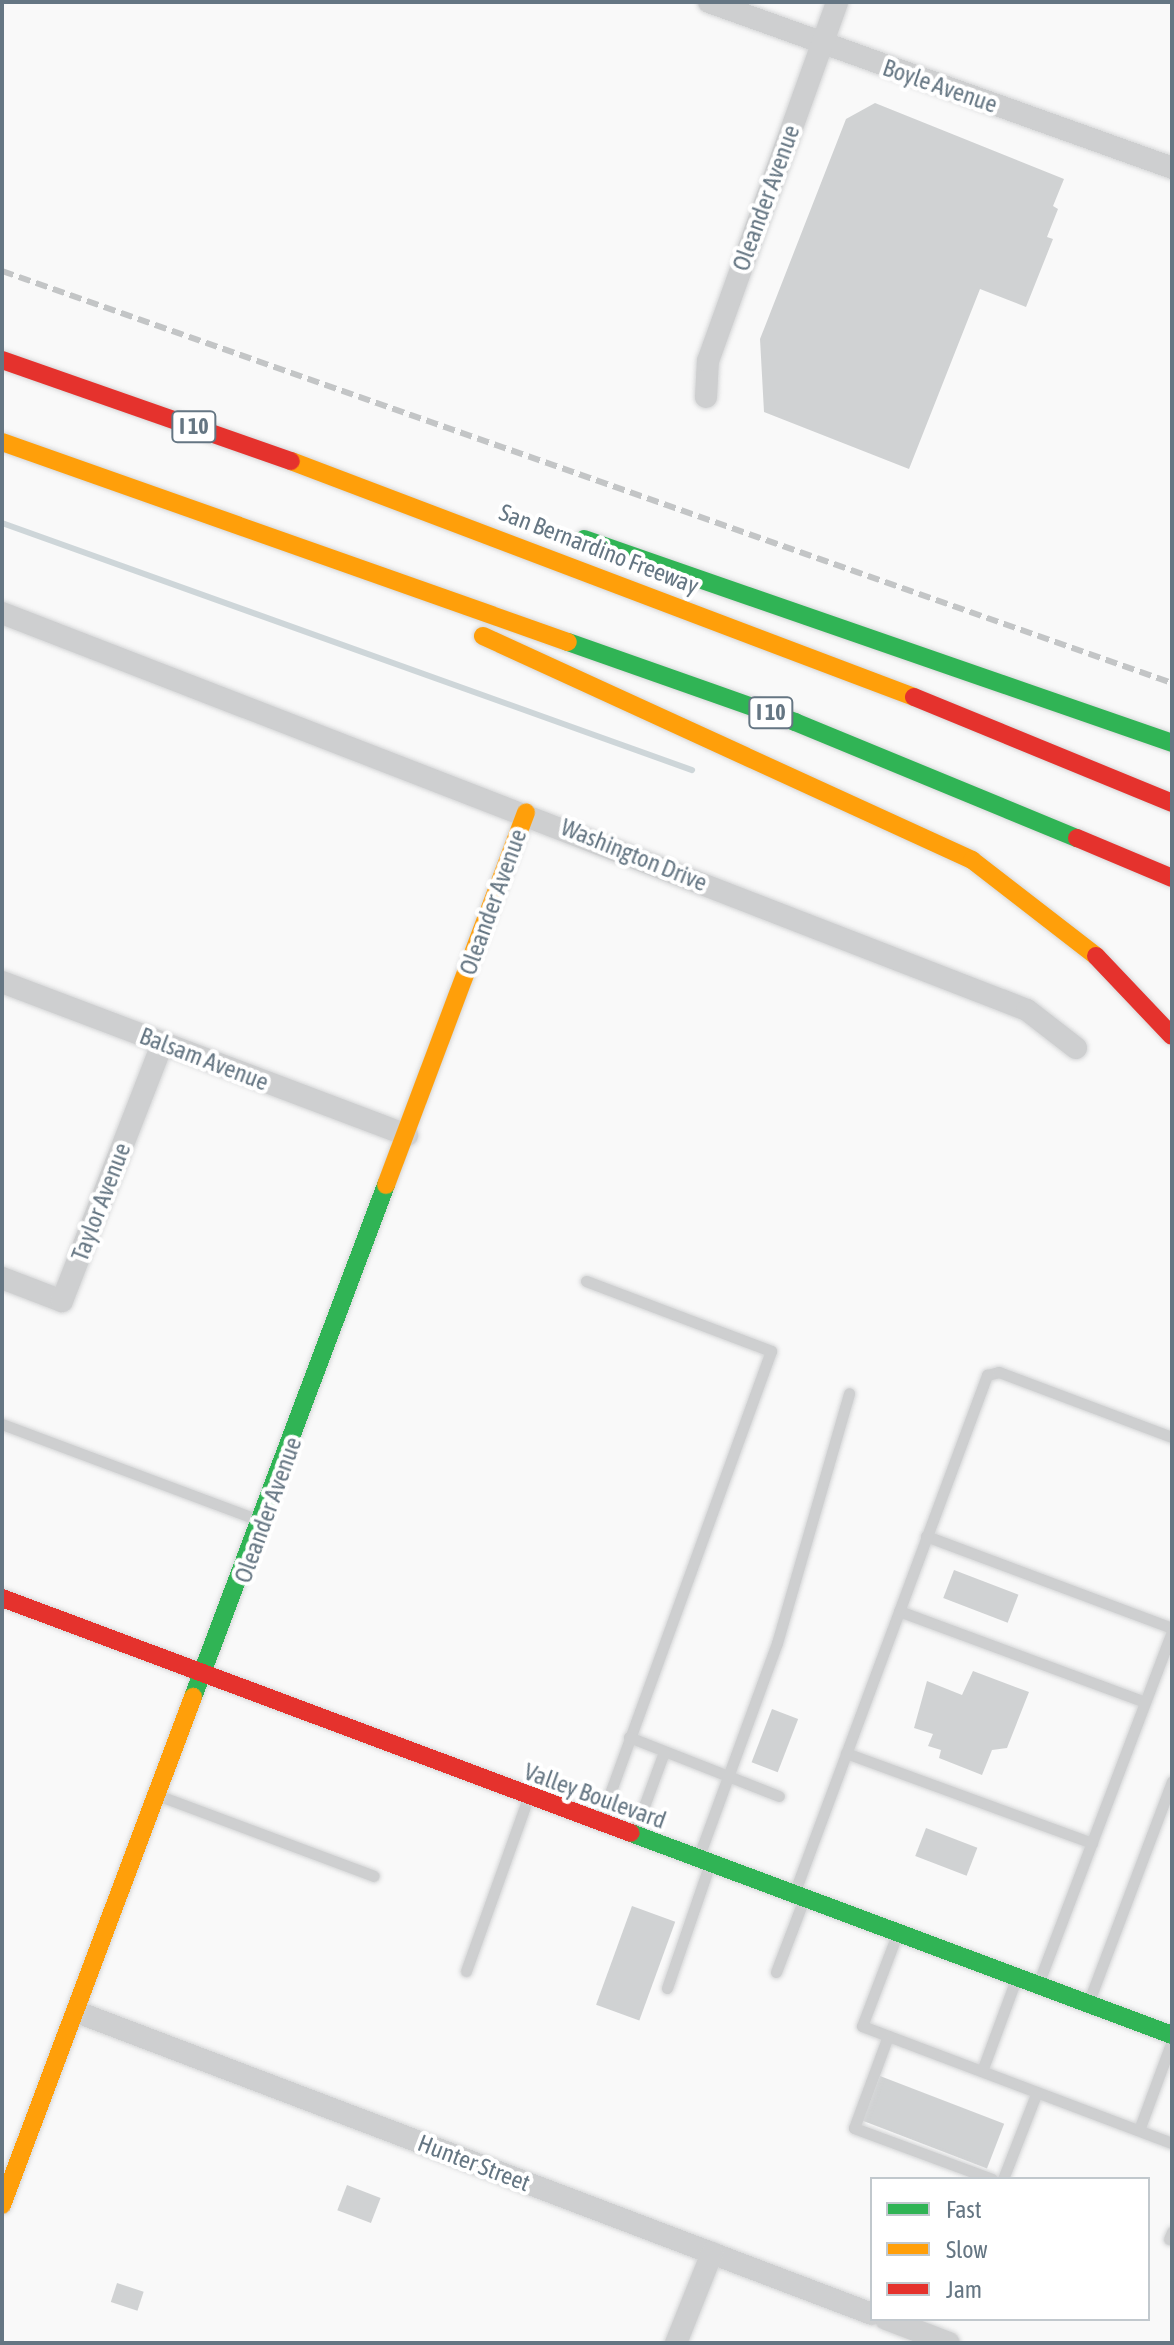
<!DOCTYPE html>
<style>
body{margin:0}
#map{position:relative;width:1174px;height:2345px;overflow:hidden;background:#f9f9f9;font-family:"Asap Condensed",sans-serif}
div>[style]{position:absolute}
.stream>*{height:6px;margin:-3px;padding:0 3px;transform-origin:3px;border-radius:3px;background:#ced6d9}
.building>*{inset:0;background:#d0d2d3;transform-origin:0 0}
.roads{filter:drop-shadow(0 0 2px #d5d6d7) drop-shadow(0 0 2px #d5d6d7)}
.lane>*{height:11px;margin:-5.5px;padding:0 5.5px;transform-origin:5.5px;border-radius:5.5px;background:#cecfd0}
.street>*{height:22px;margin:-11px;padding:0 11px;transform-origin:11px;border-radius:11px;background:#cecfd0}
.fast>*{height:18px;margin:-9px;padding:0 9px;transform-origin:9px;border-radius:9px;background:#30b455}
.slow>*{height:18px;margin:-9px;padding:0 9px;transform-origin:9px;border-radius:9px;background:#ff9f0a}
.jam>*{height:18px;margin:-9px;padding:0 9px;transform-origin:9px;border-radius:9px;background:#e5322d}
.rail>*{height:6px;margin-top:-3px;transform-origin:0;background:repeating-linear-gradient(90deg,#c3c5c6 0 12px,transparent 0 18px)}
span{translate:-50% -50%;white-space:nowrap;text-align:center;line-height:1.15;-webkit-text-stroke:8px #fff;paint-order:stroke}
.shield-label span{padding:2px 6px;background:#fff;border:2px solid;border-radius:6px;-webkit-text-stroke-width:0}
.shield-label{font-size:22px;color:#657683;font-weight:700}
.street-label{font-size:24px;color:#657683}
.frame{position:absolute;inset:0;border:4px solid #657683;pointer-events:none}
.legend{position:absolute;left:870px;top:2177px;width:280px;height:144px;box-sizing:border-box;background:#fff;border:2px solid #c1c8cd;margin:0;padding:10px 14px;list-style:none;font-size:24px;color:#657683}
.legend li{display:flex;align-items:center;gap:16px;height:40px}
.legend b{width:40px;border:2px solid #c1c8cd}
</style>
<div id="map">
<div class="stream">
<i style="left:2px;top:523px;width:733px;rotate:19.7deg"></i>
</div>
<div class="building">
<i style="clip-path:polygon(875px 103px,1064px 179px,1053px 206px,1058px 209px,1047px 237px,1053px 239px,1026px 307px,980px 289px,909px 469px,764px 412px,760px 339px,846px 119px)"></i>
<i style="left:954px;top:1570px;width:69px;height:30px;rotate:21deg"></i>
<i style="clip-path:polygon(973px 1671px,1029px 1692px,1007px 1748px,992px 1750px,982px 1775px,939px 1758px,941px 1750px,928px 1746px,933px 1734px,914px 1728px,927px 1681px,962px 1695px)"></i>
<i style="left:772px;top:1709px;width:28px;height:57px;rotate:21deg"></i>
<i style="left:926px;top:1828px;width:55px;height:30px;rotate:21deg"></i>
<i style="left:632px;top:1906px;width:46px;height:105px;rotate:20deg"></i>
<i style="left:880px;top:2076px;width:133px;height:48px;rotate:21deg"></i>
<i style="left:347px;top:2185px;width:36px;height:27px;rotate:21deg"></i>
<i style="left:117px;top:2283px;width:28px;height:20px;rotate:18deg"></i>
</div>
<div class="roads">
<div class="lane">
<i style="left:586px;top:1281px;width:198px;rotate:20.7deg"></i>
<i style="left:771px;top:1351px;width:497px;rotate:110deg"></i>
<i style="left:2px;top:1424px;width:271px;rotate:20.5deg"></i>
<i style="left:926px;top:1536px;width:263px;rotate:20.5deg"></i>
<i style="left:899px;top:1611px;width:262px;rotate:20.3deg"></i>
<i style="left:629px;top:1737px;width:161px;rotate:21.5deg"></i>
<i style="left:846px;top:1753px;width:262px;rotate:20.1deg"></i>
<i style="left:160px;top:1796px;width:228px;rotate:20.5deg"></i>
<i style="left:636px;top:1828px;width:81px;rotate:-69.8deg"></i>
<i style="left:699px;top:1856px;width:227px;rotate:-69.9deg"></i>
<i style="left:777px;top:1643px;width:260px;rotate:-73.9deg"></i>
<i style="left:795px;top:1891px;width:551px;rotate:-69.59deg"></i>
<i style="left:987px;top:1375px;width:12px;rotate:-14deg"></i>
<i style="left:999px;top:1372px;width:185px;rotate:20.6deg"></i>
<i style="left:896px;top:1937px;width:95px;rotate:110.9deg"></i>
<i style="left:862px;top:2026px;width:331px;rotate:20.7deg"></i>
<i style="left:466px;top:1971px;width:184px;rotate:-70.3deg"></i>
<i style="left:776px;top:1972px;width:73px;rotate:-69.1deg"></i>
<i style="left:1040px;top:1979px;width:371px;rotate:-69.2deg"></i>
<i style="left:667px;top:1988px;width:126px;rotate:-71deg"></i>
<i style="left:1089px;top:2001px;width:235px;rotate:-69.3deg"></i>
<i style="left:888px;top:2036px;width:98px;rotate:110.3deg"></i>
<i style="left:854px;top:2128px;width:147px;rotate:20.3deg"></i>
<i style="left:982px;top:2071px;width:95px;rotate:-69.7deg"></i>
<i style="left:1139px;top:2130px;width:95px;rotate:-69.7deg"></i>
<i style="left:1003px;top:2179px;width:93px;rotate:-68.7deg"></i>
<i style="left:1169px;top:2239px;width:8px;rotate:-67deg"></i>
</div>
<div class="street">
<i style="left:709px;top:2px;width:492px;rotate:19.7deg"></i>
<i style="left:706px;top:397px;width:36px;rotate:-87deg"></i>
<i style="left:708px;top:361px;width:381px;rotate:-70.2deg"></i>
<i style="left:2px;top:613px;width:1099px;rotate:21.17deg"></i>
<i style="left:1027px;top:1010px;width:62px;rotate:37.8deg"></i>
<i style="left:2px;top:982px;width:433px;rotate:20.7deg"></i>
<i style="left:2px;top:1278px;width:64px;rotate:21deg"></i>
<i style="left:62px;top:1301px;width:276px;rotate:-68.7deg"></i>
<i style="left:77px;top:2012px;width:850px;rotate:20.8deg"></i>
<i style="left:886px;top:2319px;width:67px;rotate:20.9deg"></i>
<i style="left:676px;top:2343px;width:97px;rotate:-68.2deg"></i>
</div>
<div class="fast">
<i style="left:584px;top:539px;width:622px;rotate:19.13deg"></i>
<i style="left:568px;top:642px;width:241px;rotate:19.4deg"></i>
<i style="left:795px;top:722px;width:305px;rotate:22.4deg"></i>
<i style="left:193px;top:1697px;width:547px;rotate:-69.35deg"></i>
<i style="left:631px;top:1833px;width:577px;rotate:20.47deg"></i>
</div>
<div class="slow">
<i style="left:2px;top:442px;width:600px;rotate:19.46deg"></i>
<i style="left:291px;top:461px;width:666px;rotate:20.75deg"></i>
<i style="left:483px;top:636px;width:538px;rotate:24.61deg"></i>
<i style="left:972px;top:860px;width:157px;rotate:37.7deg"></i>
<i style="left:386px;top:1185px;width:398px;rotate:-69.4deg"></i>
<i style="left:2px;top:2205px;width:543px;rotate:-69.39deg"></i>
</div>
<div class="jam">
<i style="left:2px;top:360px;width:306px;rotate:19.3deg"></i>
<i style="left:914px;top:697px;width:279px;rotate:22.3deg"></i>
<i style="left:1077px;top:838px;width:103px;rotate:22.8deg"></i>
<i style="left:1096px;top:956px;width:110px;rotate:46.5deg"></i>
<i style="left:2px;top:1598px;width:671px;rotate:20.49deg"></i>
</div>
</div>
<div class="rail">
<i style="left:2px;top:271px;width:1240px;rotate:19.4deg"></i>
</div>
<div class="shield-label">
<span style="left:194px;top:427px">I 10</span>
<span style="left:771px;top:713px">I 10</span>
</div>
<div class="street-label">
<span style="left:940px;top:86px;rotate:19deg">Boyle Avenue</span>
<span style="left:766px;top:198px;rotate:-70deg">Oleander Avenue</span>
<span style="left:599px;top:549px;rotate:21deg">San Bernardino Freeway</span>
<span style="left:634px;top:855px;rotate:22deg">Washington Drive</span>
<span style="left:493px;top:902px;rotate:-70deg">Oleander Avenue</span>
<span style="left:204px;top:1059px;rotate:21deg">Balsam Avenue</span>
<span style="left:101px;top:1202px;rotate:-69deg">Taylor Avenue</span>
<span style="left:268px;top:1510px;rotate:-70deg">Oleander Avenue</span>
<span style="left:595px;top:1796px;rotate:20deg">Valley Boulevard</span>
<span style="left:474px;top:2163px;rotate:21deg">Hunter Street</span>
</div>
<div class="frame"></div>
<ul class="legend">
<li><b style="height:10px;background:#30b455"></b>Fast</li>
<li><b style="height:10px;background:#ff9f0a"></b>Slow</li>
<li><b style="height:10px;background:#e5322d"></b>Jam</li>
</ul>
</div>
